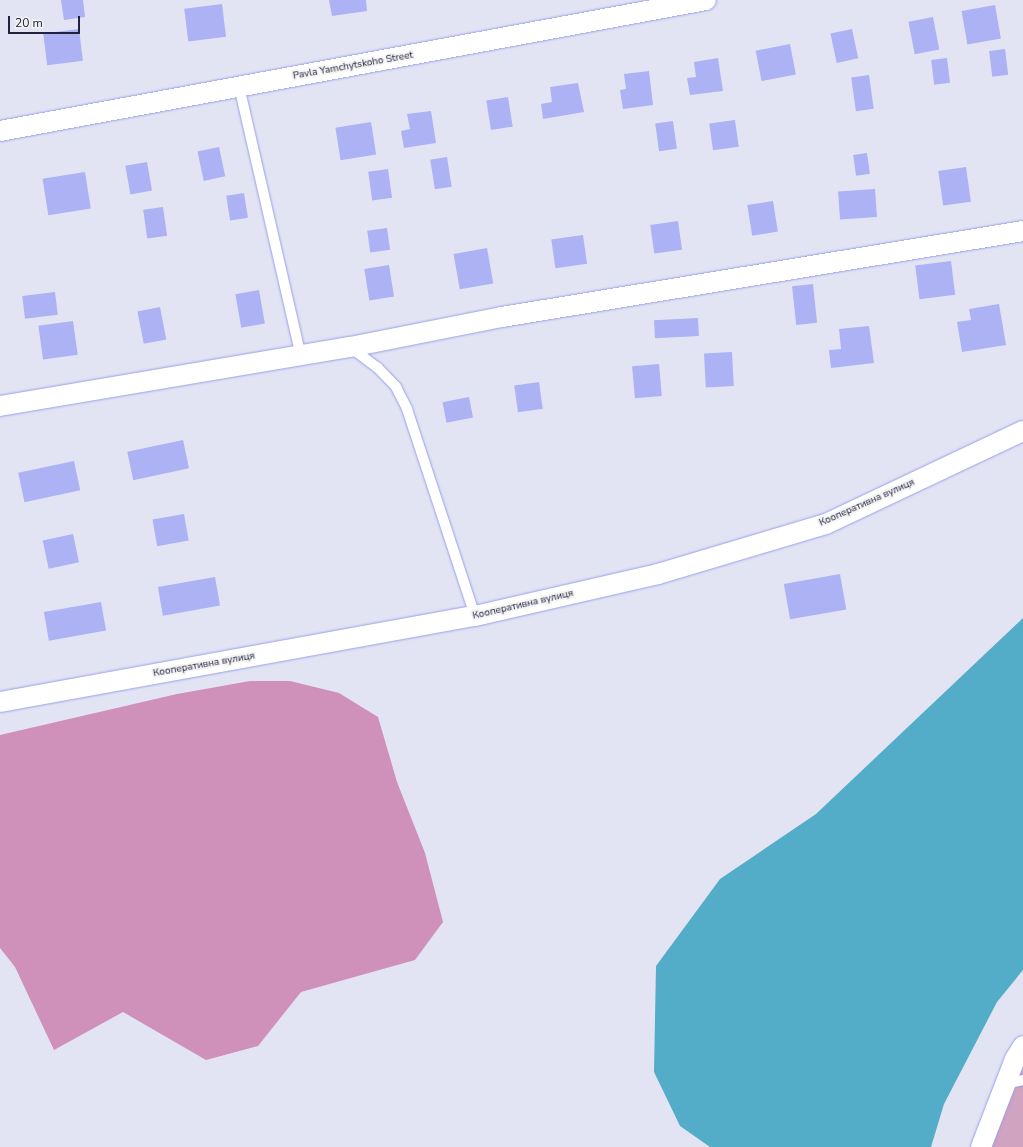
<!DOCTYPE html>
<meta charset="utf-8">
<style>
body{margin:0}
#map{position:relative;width:1023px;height:1147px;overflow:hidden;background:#e2e4f4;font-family:"Nunito Sans",sans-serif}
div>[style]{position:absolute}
.green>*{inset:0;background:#d0a3c0}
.forest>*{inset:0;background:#cf90ba}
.water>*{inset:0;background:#54adc8}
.building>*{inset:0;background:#acb2f4;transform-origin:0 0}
.roads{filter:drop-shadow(0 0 1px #999fe8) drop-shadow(0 0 1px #999fe8)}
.service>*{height:10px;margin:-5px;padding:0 5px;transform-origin:5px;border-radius:5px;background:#fff}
.minor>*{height:20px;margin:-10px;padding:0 10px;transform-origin:10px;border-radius:10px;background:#fff}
span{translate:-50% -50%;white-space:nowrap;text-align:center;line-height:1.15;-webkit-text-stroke:3.5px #f3f3f3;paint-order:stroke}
.street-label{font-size:10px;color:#20223e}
.scale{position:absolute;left:8px;top:16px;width:72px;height:18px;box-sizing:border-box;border:2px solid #20223e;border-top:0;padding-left:5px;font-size:12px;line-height:14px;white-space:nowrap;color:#20223e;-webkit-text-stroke:3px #f3f3f3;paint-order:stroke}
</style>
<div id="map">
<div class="green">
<i style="clip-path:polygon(1023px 1046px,1023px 1147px,981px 1147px)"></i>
</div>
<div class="forest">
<i style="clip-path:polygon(250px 681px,290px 681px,339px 693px,378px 717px,397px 782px,425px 853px,443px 922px,415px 960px,301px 992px,258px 1046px,206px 1060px,123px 1012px,54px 1050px,15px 967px,0 948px,0 735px,177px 694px)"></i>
</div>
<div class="water">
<i style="clip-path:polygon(1023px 618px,1023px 970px,997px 1002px,944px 1104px,931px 1147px,710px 1147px,680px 1126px,654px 1072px,656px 966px,720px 879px,816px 814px)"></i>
</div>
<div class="building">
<i style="clip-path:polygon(61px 0,83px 0,85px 17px,64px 20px)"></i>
<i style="clip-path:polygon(329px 0,366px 0,367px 11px,332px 16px)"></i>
<i style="left:222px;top:4px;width:33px;height:38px;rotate:83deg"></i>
<i style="left:995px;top:5px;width:34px;height:34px;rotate:80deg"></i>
<i style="left:933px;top:17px;width:33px;height:25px;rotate:79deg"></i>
<i style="left:79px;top:29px;width:32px;height:36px;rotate:83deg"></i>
<i style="left:852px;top:29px;width:30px;height:22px;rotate:78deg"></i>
<i style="left:790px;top:44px;width:31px;height:35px;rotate:79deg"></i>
<i style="left:1005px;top:49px;width:26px;height:16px;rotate:83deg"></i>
<i style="clip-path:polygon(718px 58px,723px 91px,690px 95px,687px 78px,696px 77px,694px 62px)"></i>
<i style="left:947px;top:58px;width:25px;height:16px;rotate:83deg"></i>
<i style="clip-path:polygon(649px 71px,653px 105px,623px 109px,620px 90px,626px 89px,624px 74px)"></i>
<i style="left:869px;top:75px;width:34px;height:18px;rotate:82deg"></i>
<i style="clip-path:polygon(578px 83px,584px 112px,543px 119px,541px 104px,552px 102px,550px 87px)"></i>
<i style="left:508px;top:97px;width:30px;height:22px;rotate:81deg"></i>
<i style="clip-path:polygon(431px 111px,436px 143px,404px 148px,401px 131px,410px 129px,407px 114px)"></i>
<i style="left:735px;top:120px;width:27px;height:26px;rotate:82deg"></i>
<i style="left:673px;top:121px;width:28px;height:18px;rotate:82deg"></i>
<i style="left:371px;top:122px;width:33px;height:36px;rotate:81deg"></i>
<i style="left:219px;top:147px;width:30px;height:22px;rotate:78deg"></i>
<i style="left:867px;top:153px;width:21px;height:14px;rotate:82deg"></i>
<i style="left:447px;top:157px;width:30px;height:17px;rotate:81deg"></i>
<i style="left:147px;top:162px;width:29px;height:22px;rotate:80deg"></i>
<i style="left:966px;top:167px;width:35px;height:28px;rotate:82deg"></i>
<i style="left:388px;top:169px;width:29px;height:20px;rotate:82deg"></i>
<i style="left:85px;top:172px;width:37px;height:43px;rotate:81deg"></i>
<i style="left:875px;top:189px;width:28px;height:37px;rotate:86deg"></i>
<i style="left:244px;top:193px;width:25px;height:18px;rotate:81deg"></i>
<i style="left:773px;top:201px;width:31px;height:26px;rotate:81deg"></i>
<i style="left:163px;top:207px;width:29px;height:20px;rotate:82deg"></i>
<i style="left:678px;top:221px;width:29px;height:28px;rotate:82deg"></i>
<i style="left:387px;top:228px;width:22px;height:20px;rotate:82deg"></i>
<i style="left:583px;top:235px;width:29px;height:32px;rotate:82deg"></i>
<i style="left:487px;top:248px;width:36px;height:34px;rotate:80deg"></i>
<i style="left:951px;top:261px;width:34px;height:36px;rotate:83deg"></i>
<i style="left:389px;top:265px;width:32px;height:25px;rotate:81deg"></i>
<i style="left:813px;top:284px;width:39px;height:21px;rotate:84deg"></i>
<i style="left:259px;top:290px;width:34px;height:24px;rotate:80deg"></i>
<i style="left:55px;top:292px;width:23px;height:33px;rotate:83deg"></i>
<i style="clip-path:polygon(999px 304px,1006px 345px,962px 352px,957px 322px,971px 320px,969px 309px)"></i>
<i style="left:160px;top:307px;width:33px;height:23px;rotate:79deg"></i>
<i style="left:698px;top:318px;width:18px;height:44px;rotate:87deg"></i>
<i style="left:73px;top:321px;width:34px;height:35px;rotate:82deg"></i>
<i style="clip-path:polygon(869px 326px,874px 363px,831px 368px,829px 350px,841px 349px,839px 329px)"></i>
<i style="left:732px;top:352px;width:34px;height:28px;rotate:87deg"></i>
<i style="left:659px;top:364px;width:32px;height:27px;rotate:85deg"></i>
<i style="left:539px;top:382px;width:27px;height:25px;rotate:82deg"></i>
<i style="left:469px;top:397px;width:21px;height:27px;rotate:79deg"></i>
<i style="left:183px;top:440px;width:29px;height:57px;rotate:78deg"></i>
<i style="left:74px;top:461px;width:30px;height:57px;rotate:78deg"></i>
<i style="left:184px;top:514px;width:27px;height:32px;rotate:80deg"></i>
<i style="left:73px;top:534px;width:29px;height:31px;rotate:78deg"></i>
<i style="left:840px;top:574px;width:36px;height:57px;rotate:80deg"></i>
<i style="left:215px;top:577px;width:29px;height:58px;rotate:80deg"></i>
<i style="left:101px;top:602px;width:29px;height:58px;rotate:80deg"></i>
</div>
<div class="roads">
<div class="service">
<i style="left:239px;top:86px;width:274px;rotate:77.1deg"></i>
<i style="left:350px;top:347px;width:34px;rotate:37deg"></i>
<i style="left:377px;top:367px;width:28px;rotate:46deg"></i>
<i style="left:396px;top:387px;width:25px;rotate:63deg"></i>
<i style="left:407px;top:409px;width:218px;rotate:71.8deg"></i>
<i style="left:1006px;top:1084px;width:17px;rotate:-13deg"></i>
</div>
<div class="minor">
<i style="left:0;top:131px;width:718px;rotate:-10.51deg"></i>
<i style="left:0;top:406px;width:355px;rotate:-9.6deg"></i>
<i style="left:350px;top:347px;width:155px;rotate:-11.2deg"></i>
<i style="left:502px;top:317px;width:528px;rotate:-9.37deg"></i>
<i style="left:0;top:702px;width:483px;rotate:-10.3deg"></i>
<i style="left:475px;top:616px;width:188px;rotate:-12.9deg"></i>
<i style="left:658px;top:574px;width:175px;rotate:-16.6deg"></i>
<i style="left:826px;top:524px;width:218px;rotate:-25.3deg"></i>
<i style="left:981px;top:1147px;width:94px;rotate:-68.9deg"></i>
<i style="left:1015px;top:1059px;width:15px;rotate:-58deg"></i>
</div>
</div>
<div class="street-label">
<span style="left:353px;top:66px;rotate:-10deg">Pavla Yamchytskoho Street</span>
<span style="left:867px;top:503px;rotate:-24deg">Кооперативна вулиця</span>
<span style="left:523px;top:605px;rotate:-13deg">Кооперативна вулиця</span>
<span style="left:204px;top:665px;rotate:-10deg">Кооперативна вулиця</span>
</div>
<div class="scale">20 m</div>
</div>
